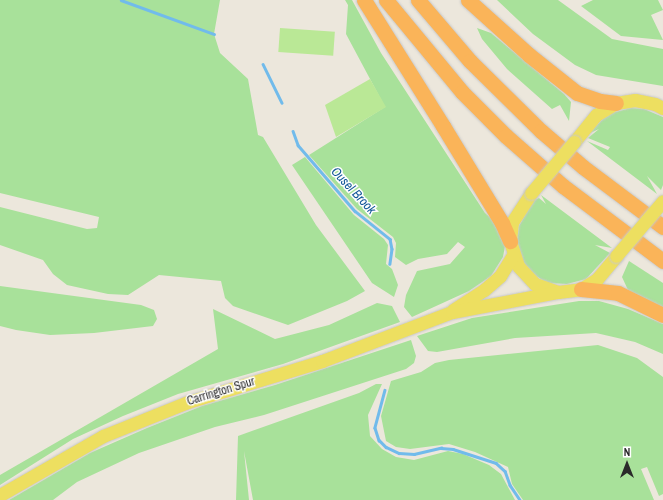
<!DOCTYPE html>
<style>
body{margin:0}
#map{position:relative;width:663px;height:500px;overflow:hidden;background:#ece7dc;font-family:"Archivo Narrow",sans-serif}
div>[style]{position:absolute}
.green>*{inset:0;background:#a8e19a}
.pitch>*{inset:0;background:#bae896;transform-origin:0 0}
.stream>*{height:2.5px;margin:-1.25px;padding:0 1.25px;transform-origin:1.25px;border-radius:1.25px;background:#71bbeb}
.roads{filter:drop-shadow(0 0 1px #c8c8c8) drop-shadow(0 0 1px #c8c8c8)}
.primary>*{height:13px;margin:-6.5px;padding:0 6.5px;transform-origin:6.5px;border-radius:6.5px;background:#eddf60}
.motorway>*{height:15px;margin:-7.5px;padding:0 7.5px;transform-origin:7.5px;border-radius:7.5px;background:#fab459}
.bridges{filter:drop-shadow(0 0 1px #c8c8c8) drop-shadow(0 0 1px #c8c8c8)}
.primary-bridge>*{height:13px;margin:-6.5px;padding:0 6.5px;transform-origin:6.5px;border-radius:6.5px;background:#eddf60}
span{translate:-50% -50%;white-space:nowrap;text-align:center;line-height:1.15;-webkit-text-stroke:3px #fff;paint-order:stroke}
.street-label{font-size:12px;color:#2a2a2a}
.water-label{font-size:13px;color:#115797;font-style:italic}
.north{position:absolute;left:607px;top:444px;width:40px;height:40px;-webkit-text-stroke:3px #fff;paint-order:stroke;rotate:0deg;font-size:11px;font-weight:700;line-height:16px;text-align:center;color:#2a2a2a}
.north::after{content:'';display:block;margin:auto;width:14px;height:18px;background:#2a2a2a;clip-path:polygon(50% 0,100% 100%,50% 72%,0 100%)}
</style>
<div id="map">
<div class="green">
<i style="clip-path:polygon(0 0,220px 0,214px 34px,220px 53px,248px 79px,258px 135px,263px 137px,316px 225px,365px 291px,347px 301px,288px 325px,233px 306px,225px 298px,221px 281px,159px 275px,128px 295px,108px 294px,67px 285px,53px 274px,43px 260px,0 245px,0 207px,87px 229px,97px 228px,99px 217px,0 193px)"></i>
<i style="clip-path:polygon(345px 0,352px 0,381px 53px,485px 213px,494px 221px,505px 246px,503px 257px,491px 276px,469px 291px,412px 317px,404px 307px,406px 295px,417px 271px,450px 264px,465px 247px,458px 242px,447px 254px,418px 259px,406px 265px,395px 257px,396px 243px,393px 237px,357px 209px,309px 155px,385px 107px,346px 34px,348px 5px)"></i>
<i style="clip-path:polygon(497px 0,558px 0,612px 39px,663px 49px,663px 86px,596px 75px,575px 65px,533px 34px)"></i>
<i style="clip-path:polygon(593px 0,658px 0,663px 10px,651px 15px,663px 40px,621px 36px,581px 6px)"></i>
<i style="clip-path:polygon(477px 28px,491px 33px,564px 94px,571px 102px,569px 121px,560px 105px,552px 109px,507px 69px,482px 39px)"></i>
<i style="clip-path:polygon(631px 108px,644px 109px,663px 117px,663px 185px,661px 190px,647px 176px,657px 194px,587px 141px,608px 150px,610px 147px,588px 138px,599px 129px,588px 134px,608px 114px)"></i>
<i style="clip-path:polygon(305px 157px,354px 215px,384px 239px,388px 245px,386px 264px,392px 269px,398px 285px,394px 297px,372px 283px,292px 165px)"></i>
<i style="clip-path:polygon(541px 195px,612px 248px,595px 245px,610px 253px,586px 279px,567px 284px,548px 283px,534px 275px,522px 261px,517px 245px,519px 226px,533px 201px,539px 198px,546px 204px)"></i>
<i style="clip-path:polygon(629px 261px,663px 283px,663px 309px,628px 290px,622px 277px)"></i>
<i style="clip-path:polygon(0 286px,141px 305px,154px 310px,157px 319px,153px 326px,94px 333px,50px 335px,16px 330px,0 326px)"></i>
<i style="clip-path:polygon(579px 301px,599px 301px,628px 309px,663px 324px,663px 354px,635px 342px,596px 333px,515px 338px,437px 352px,428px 351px,417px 336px,472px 318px)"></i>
<i style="clip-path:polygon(377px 303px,392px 306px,400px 322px,283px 364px,178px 394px,123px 416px,73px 439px,0 485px,0 475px,218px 349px,213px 309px,275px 339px,329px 325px)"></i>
<i style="clip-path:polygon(411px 340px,416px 356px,414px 363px,406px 369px,264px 415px,215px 427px,139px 453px,77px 482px,53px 500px,9px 500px,90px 453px,147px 428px,202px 406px,275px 385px)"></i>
<i style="clip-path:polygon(598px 345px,637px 358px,663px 377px,663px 494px,659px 496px,647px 467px,641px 469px,654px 500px,523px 500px,512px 484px,508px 467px,475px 452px,449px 444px,410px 449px,396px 447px,386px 441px,381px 416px,391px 381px,421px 372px,435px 363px,449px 360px)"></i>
<i style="clip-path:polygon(376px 384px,382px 384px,368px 415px,370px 436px,382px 449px,396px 457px,414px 460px,448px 451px,463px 454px,489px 465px,501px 474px,515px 500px,253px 500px,244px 451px,249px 500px,236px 500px,238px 436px,359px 393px)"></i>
</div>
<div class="pitch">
<i style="left:280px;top:28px;width:55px;height:24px;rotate:4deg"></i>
<i style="clip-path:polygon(370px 79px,386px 107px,336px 137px,325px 105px)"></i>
</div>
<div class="stream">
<i style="left:121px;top:0;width:99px;rotate:20.1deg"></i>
<i style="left:263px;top:64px;width:43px;rotate:64deg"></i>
<i style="left:293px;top:131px;width:15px;rotate:70deg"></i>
<i style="left:298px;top:145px;width:87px;rotate:49.2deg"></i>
<i style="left:355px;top:211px;width:45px;rotate:38.7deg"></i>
<i style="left:390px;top:239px;width:10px;rotate:79deg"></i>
<i style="left:392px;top:249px;width:15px;rotate:98deg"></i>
<i style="left:385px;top:390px;width:39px;rotate:105deg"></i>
<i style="left:375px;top:428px;width:13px;rotate:72deg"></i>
<i style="left:379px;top:440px;width:10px;rotate:45deg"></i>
<i style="left:386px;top:447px;width:14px;rotate:25deg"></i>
<i style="left:399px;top:453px;width:15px;rotate:4deg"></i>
<i style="left:414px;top:454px;width:28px;rotate:-13deg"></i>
<i style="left:441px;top:448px;width:12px;rotate:5deg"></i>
<i style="left:453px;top:449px;width:45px;rotate:18deg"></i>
<i style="left:496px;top:463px;width:12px;rotate:42deg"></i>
<i style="left:505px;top:471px;width:15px;rotate:70deg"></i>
<i style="left:510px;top:485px;width:18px;rotate:56deg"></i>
</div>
<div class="roads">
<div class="primary">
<i style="left:574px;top:142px;width:35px;rotate:-51deg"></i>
<i style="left:596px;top:115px;width:23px;rotate:-31deg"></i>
<i style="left:616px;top:103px;width:19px;rotate:-9deg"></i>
<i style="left:635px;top:100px;width:20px;rotate:11deg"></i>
<i style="left:655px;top:104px;width:9px;rotate:27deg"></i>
<i style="left:531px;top:193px;width:35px;rotate:123deg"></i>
<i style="left:512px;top:222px;width:19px;rotate:96deg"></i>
<i style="left:510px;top:241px;width:26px;rotate:72deg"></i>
<i style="left:518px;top:266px;width:25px;rotate:47deg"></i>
<i style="left:535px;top:284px;width:24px;rotate:19deg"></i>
<i style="left:558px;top:292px;width:23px;rotate:-7deg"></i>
<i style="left:581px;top:289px;width:19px;rotate:-32deg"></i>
<i style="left:597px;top:279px;width:30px;rotate:-50deg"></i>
<i style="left:453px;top:310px;width:37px;rotate:-33deg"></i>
<i style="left:484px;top:290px;width:21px;rotate:-41deg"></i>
<i style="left:500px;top:276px;width:25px;rotate:-58deg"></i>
<i style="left:0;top:495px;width:119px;rotate:-29.8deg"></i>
<i style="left:103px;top:436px;width:92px;rotate:-21.8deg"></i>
<i style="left:188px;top:402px;width:140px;rotate:-17deg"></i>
<i style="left:322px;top:361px;width:139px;rotate:-20.7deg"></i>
<i style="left:452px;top:312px;width:108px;rotate:-10.7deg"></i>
</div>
<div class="motorway">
<i style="left:364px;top:0;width:149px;rotate:57.9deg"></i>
<i style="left:443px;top:126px;width:114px;rotate:58.7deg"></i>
<i style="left:502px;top:223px;width:20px;rotate:66deg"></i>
<i style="left:386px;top:0;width:119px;rotate:50.4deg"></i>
<i style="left:462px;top:92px;width:62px;rotate:45deg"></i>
<i style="left:506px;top:136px;width:76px;rotate:41.3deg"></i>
<i style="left:563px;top:186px;width:125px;rotate:36.9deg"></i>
<i style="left:418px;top:0;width:80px;rotate:49.6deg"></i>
<i style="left:470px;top:61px;width:100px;rotate:44.6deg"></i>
<i style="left:541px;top:131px;width:55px;rotate:40.6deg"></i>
<i style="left:583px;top:167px;width:100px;rotate:36.9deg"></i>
<i style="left:468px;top:0;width:82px;rotate:42deg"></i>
<i style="left:529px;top:55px;width:61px;rotate:38.4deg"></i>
<i style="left:577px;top:93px;width:24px;rotate:19deg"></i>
<i style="left:600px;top:101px;width:16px;rotate:7deg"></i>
<i style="left:581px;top:289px;width:37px;rotate:6deg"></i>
<i style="left:618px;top:293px;width:50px;rotate:26.1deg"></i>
</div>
</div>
<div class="bridges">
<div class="primary-bridge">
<i style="left:531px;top:193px;width:67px;rotate:-49.9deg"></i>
<i style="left:616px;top:256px;width:72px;rotate:-49.5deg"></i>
</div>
</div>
<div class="street-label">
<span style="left:221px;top:392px;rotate:-17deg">Carrington Spur</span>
</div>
<div class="water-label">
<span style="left:353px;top:191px;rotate:47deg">Ousel Brook</span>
</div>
<div class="north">N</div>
</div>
